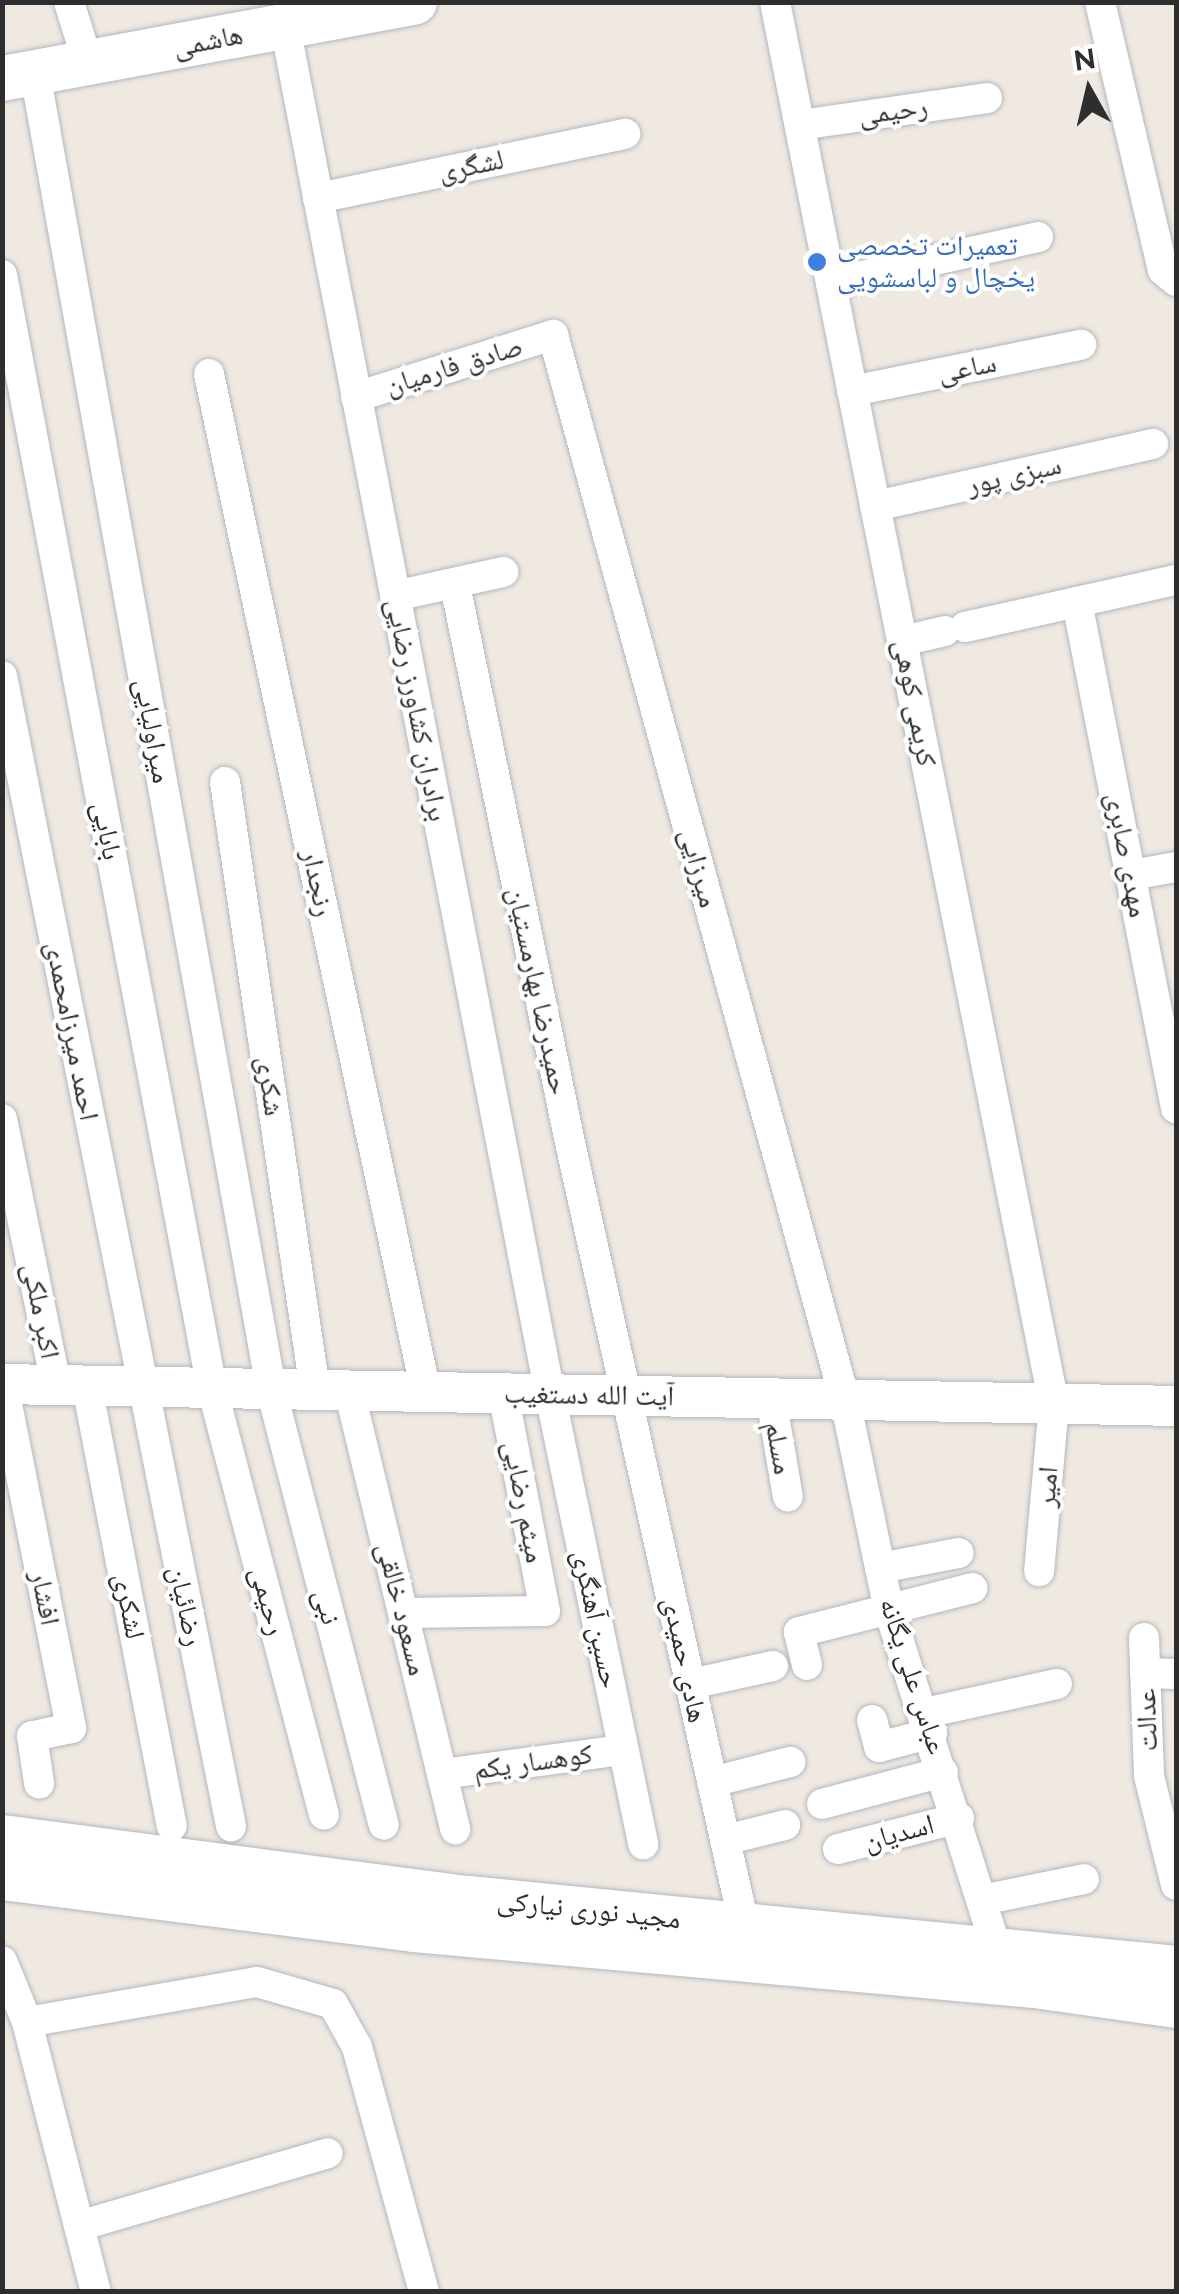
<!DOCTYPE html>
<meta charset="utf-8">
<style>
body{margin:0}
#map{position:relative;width:1179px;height:2294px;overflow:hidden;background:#efe9e1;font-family:Raleway,"Noto Naskh Arabic",sans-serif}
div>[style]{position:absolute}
.roads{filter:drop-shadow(0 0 2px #b4b7c1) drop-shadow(0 0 2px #b4b7c1)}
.minor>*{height:30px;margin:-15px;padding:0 15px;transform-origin:15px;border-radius:15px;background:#fff}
.tertiary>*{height:40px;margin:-20px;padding:0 20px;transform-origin:20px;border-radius:20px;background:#fff}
.secondary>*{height:45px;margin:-22.5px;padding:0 22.5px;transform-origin:22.5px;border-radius:22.5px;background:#fff}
.dots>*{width:28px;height:28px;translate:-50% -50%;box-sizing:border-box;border:5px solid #fff;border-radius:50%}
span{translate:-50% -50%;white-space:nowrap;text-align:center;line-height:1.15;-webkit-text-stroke:8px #fff;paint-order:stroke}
.street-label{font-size:28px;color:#2e2e2e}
.shop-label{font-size:28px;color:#366cbe}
.left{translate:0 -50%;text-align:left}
.frame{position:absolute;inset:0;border:5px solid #2e2e2e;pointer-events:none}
.north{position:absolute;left:1039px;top:40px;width:100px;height:100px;-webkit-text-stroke:8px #fff;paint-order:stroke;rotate:352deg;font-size:28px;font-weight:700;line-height:40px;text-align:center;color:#2e2e2e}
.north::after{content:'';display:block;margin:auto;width:35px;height:45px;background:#2e2e2e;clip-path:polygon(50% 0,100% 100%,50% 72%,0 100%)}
</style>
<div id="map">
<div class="roads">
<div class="minor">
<i style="left:69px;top:2px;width:64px;rotate:72.7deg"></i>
<i style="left:775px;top:2px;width:1429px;rotate:78.75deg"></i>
<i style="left:1054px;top:1404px;width:168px;rotate:95.1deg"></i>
<i style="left:1100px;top:2px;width:275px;rotate:76.8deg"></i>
<i style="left:1163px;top:270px;width:17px;rotate:40deg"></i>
<i style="left:285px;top:26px;width:1393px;rotate:79.04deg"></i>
<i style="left:550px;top:1394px;width:460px;rotate:78.3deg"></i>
<i style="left:35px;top:73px;width:1337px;rotate:79.83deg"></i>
<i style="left:271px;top:1389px;width:450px;rotate:75.5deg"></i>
<i style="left:800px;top:125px;width:189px;rotate:-8.2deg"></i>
<i style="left:318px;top:198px;width:314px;rotate:-11.8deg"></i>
<i style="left:2px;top:275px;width:1133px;rotate:79.32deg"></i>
<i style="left:212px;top:1388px;width:441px;rotate:75.3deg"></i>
<i style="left:831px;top:283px;width:212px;rotate:-12.5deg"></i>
<i style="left:209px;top:374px;width:1041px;rotate:77.97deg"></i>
<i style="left:852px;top:391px;width:234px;rotate:-11.4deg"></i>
<i style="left:356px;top:397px;width:207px;rotate:-17.5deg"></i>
<i style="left:553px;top:335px;width:1104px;rotate:74.67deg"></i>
<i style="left:845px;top:1400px;width:215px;rotate:78.2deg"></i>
<i style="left:889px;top:1610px;width:354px;rotate:72.4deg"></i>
<i style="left:875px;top:506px;width:285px;rotate:-12.6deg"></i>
<i style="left:455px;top:585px;width:565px;rotate:78.35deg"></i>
<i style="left:569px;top:1138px;width:806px;rotate:77.46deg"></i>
<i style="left:395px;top:596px;width:111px;rotate:-12.5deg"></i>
<i style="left:1077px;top:602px;width:516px;rotate:78.93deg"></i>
<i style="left:965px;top:627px;width:216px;rotate:-12.6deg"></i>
<i style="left:902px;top:641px;width:44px;rotate:-13.1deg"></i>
<i style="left:2px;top:676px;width:1173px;rotate:78.74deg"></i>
<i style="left:225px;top:782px;width:615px;rotate:81.58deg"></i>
<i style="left:1131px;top:875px;width:46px;rotate:-10.1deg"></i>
<i style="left:2px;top:1119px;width:271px;rotate:78.5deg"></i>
<i style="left:3px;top:1384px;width:351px;rotate:78.8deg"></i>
<i style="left:71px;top:1728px;width:40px;rotate:168deg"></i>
<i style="left:32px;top:1736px;width:48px;rotate:81.5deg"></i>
<i style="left:87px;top:1386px;width:448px;rotate:79.1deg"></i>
<i style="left:349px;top:1390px;width:452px;rotate:76.4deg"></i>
<i style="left:771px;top:1398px;width:100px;rotate:80.3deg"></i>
<i style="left:880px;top:1568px;width:80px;rotate:-10.8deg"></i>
<i style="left:403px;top:1613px;width:142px;rotate:-0.8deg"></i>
<i style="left:545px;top:1611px;width:222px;rotate:-100.9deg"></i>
<i style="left:1144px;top:1638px;width:138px;rotate:87.9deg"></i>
<i style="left:1149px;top:1776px;width:112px;rotate:76.1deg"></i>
<i style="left:807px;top:1665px;width:34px;rotate:-104deg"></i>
<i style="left:799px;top:1632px;width:179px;rotate:-14.2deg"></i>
<i style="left:1145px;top:1673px;width:31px;rotate:2deg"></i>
<i style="left:691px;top:1684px;width:84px;rotate:-12.4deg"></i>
<i style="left:925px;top:1713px;width:135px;rotate:-12.4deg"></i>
<i style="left:872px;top:1720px;width:28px;rotate:75deg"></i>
<i style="left:879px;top:1747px;width:55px;rotate:-14.8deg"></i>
<i style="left:442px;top:1774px;width:183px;rotate:-7.6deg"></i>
<i style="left:712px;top:1782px;width:81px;rotate:-14.4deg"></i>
<i style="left:822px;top:1804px;width:125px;rotate:-14.8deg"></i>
<i style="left:725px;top:1840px;width:62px;rotate:-14deg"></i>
<i style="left:838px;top:1849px;width:125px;rotate:-14.4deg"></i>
<i style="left:982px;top:1900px;width:104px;rotate:-11.6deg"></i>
<i style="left:2px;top:1961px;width:66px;rotate:67.7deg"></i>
<i style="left:27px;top:2022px;width:233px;rotate:-9.9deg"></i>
<i style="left:257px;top:1982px;width:79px;rotate:16.1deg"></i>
<i style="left:333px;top:2004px;width:49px;rotate:60.8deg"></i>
<i style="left:357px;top:2047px;width:254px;rotate:74.7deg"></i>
<i style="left:27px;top:2022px;width:279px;rotate:75.7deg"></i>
<i style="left:79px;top:2226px;width:259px;rotate:-16.3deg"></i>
</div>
<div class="tertiary">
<i style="left:2px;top:1384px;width:1174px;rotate:1.07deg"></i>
</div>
<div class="secondary">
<i style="left:2px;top:78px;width:419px;rotate:-10.5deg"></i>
<i style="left:2px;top:1837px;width:470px;rotate:7.5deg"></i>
<i style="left:468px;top:1898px;width:711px;rotate:5.65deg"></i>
<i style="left:2px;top:1877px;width:415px;rotate:7.2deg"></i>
<i style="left:414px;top:1929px;width:623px;rotate:5.16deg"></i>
<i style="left:1034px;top:1985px;width:143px;rotate:8deg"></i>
</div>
</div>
<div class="dots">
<i style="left:817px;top:262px;background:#3f7fe0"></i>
</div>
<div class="street-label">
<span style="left:208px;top:41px;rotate:-11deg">هاشمی</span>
<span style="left:893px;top:111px;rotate:-8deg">رحیمی</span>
<span style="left:471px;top:166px;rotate:-12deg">لشگری</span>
<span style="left:454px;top:366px;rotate:-17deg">صادق فارمیان</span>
<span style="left:967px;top:368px;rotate:-11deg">ساعی</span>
<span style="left:1014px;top:475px;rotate:-13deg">سبزی پور</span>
<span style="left:915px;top:703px;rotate:79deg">کریمی کوهی</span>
<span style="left:417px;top:710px;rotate:79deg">برادران کشاورز رضایی</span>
<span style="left:153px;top:731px;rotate:80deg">میراولیایی</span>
<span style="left:107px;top:831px;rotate:79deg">بابایی</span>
<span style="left:1127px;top:855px;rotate:79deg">مهدی صابری</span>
<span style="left:699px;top:868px;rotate:75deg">میرزایی</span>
<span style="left:318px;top:883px;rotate:78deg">رنجدار</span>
<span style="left:538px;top:991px;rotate:78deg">حمیدرضا بهارمستیان</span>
<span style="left:72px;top:1031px;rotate:79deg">احمد میرزامحمدی</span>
<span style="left:270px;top:1086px;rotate:82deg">شکری</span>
<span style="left:41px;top:1311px;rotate:79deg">اکبر ملکی</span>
<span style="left:589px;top:1395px;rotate:1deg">آیت الله دستغیب</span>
<span style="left:779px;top:1448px;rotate:80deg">مسلم</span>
<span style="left:1047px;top:1487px;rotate:-85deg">امیر</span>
<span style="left:524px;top:1502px;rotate:79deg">میثم رضایی</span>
<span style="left:45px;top:1598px;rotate:79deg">افشار</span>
<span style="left:268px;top:1601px;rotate:75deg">رحیمی</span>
<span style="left:129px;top:1606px;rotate:79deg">لشکری</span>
<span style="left:186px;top:1606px;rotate:78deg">رضائیان</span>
<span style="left:327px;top:1607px;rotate:75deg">نبی</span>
<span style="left:402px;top:1609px;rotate:76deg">مسعود خالقی</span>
<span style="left:596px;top:1619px;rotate:78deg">حسین آهنگری</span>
<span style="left:685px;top:1660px;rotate:78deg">هادی حمیدی</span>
<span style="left:913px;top:1676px;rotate:72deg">عباس علی یگانه</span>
<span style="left:1147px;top:1720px;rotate:-92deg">عدالت</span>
<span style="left:533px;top:1762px;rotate:-8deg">کوهسار یکم</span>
<span style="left:899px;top:1833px;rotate:-15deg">اسدیان</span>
<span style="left:589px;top:1910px;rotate:6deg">مجید نوری نیارکی</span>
</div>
<div class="shop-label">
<span class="left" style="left:837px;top:262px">تعمیرات تخصصی<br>یخچال و لباسشویی</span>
</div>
<div class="frame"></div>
<div class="north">N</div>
</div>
